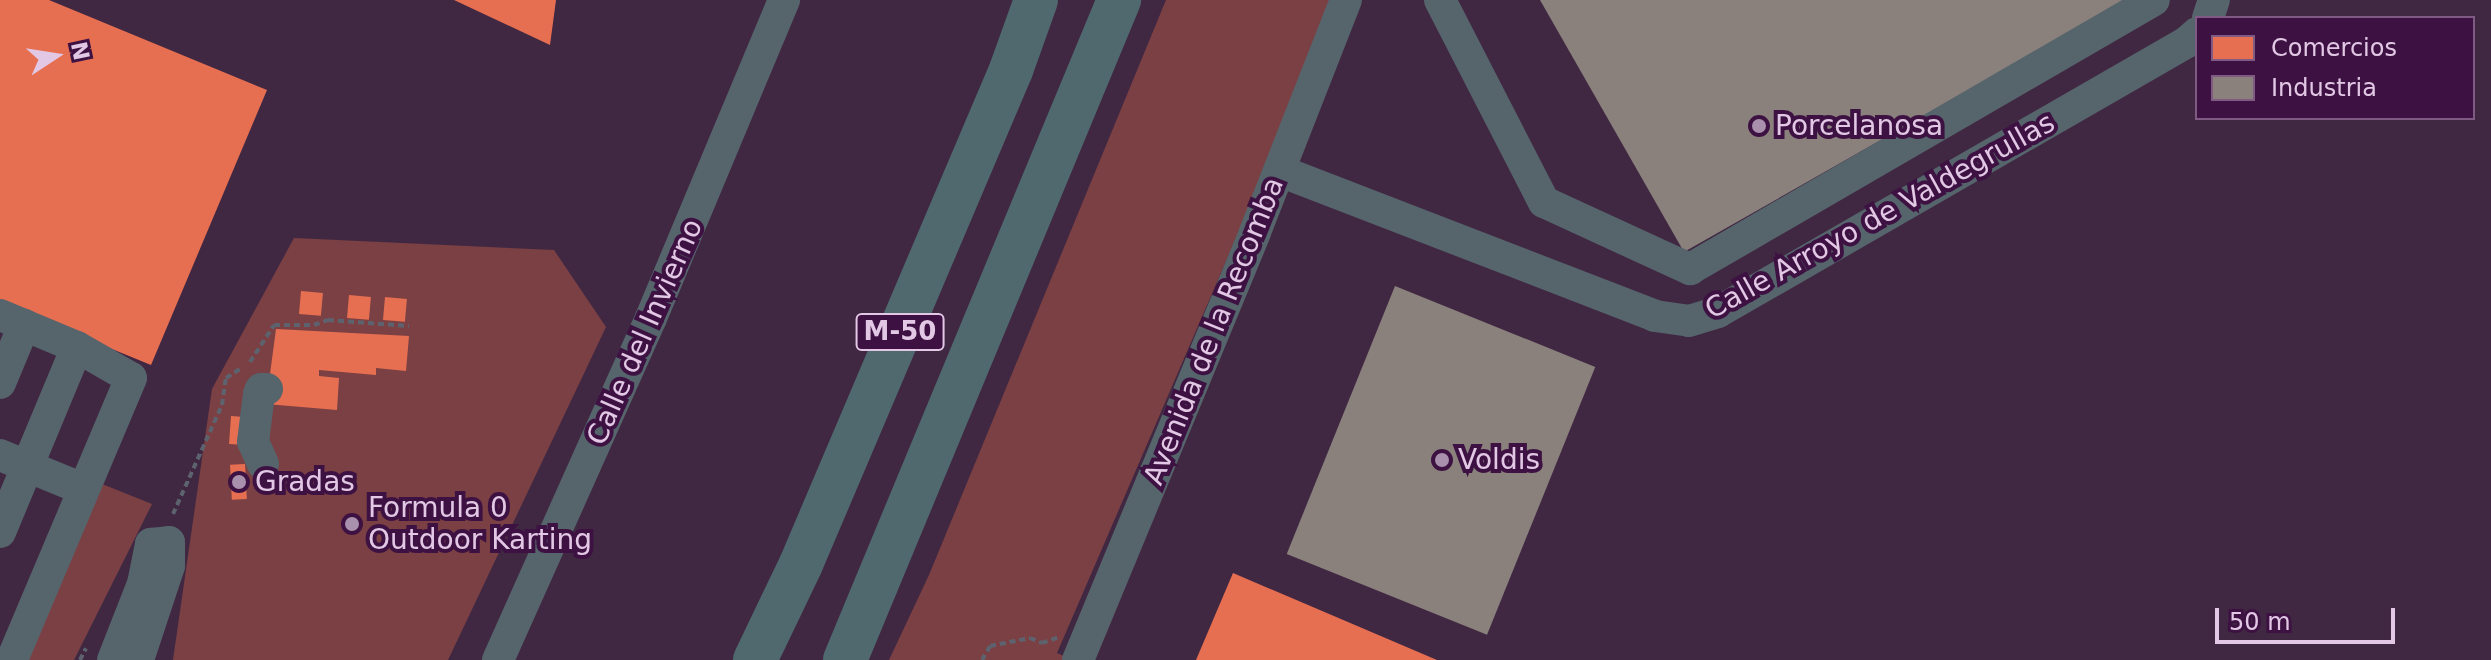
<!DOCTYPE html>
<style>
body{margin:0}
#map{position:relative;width:2491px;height:660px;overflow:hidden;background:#402843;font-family:"DejaVu Sans",sans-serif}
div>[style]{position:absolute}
.green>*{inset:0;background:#7b4043}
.shops>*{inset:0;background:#e76f51;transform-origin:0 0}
.industry>*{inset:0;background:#8a817c;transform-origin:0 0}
.path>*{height:4px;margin-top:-2px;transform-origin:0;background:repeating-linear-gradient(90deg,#5d636e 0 6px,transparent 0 10px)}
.minor>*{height:32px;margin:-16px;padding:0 16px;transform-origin:16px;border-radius:16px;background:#56646c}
.highway>*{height:44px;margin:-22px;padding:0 22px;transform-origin:22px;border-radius:22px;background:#4f696f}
.dots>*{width:22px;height:22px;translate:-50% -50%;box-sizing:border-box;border:4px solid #3d1243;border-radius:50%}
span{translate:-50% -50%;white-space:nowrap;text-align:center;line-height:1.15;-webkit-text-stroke:8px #3d1243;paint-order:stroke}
.shield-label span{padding:2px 6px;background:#3d1243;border:2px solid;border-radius:6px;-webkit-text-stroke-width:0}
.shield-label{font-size:26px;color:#e2c8e5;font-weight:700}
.poi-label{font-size:28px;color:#e2c8e5}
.left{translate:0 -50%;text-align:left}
.street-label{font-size:28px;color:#e2c8e5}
.legend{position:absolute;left:2195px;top:16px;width:280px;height:104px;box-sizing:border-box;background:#3d1243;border:2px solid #7f5b84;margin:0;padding:10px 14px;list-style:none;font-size:24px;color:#e2c8e5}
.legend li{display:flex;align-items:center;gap:16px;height:40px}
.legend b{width:40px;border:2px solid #7f5b84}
.north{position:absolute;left:16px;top:16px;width:80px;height:80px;-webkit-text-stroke:6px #3d1243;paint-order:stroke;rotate:78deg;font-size:22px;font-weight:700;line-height:32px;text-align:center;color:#e2c8e5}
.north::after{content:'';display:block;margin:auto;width:28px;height:36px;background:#e2c8e5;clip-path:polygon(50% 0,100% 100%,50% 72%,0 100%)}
.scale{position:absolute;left:2215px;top:608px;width:180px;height:36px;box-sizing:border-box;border:4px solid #e2c8e5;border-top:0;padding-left:10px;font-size:24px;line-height:28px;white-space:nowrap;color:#e2c8e5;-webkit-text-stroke:6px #3d1243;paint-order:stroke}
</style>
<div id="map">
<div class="green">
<i style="clip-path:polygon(1166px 0,1333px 0,1280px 136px,1057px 653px,1073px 660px,889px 660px,929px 575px)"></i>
<i style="clip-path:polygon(294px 238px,554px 250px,606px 327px,448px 660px,173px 660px,212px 389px)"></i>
<i style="clip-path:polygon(102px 484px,152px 504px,74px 660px,28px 660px)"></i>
</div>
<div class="shops">
<i style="clip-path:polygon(0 0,49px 0,267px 90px,151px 365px,0 303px)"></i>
<i style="clip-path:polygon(454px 0,556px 0,550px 45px)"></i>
<i style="left:301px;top:291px;width:22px;height:23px;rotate:5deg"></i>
<i style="left:349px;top:295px;width:22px;height:23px;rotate:5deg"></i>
<i style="left:385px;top:297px;width:22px;height:23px;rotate:5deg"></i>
<i style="clip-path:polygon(276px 329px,409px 336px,406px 371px,376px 368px,376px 375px,319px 370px,319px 376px,339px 378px,337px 410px,266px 404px)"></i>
<i style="left:231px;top:416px;width:13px;height:28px;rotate:4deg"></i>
<i style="left:245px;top:464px;width:35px;height:15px;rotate:87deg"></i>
<i style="clip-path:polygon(1233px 573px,1437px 660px,1196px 660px)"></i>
</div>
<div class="industry">
<i style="clip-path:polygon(1540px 0,2127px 0,1684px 252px)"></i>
<i style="left:1395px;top:286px;width:216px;height:289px;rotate:22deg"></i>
</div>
<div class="path">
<i style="left:250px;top:362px;width:44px;rotate:-57deg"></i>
<i style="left:274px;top:325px;width:40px"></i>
<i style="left:314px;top:325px;width:15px;rotate:-20deg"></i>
<i style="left:328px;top:320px;width:81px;rotate:4.2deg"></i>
<i style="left:173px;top:514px;width:120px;rotate:-65.8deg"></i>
<i style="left:222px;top:405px;width:27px;rotate:-82deg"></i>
<i style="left:226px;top:378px;width:17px;rotate:-33deg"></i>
<i style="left:80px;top:660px;width:13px;rotate:-63deg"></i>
<i style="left:982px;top:660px;width:16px;rotate:-60deg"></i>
<i style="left:990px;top:646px;width:41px;rotate:-11.3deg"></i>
<i style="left:1030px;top:638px;width:13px;rotate:23deg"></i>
<i style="left:1042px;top:643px;width:18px;rotate:-19deg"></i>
</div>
<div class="minor">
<i style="left:1440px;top:0;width:227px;rotate:62.8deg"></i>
<i style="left:1544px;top:202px;width:161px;rotate:24.7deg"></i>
<i style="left:1690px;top:269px;width:536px;rotate:-30.1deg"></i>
<i style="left:2208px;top:18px;width:19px;rotate:-72deg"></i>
<i style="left:1280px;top:171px;width:402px;rotate:21.1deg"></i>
<i style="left:1655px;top:316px;width:34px;rotate:8deg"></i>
<i style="left:1689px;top:321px;width:30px;rotate:-17deg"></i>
<i style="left:1718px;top:312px;width:541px;rotate:-29.93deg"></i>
<i style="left:2187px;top:42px;width:13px;rotate:-42deg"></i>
<i style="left:0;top:315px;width:83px;rotate:22.6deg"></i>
<i style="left:77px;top:347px;width:62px;rotate:29.9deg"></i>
<i style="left:131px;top:378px;width:306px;rotate:112.9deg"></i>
<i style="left:0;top:383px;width:63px;rotate:-67.5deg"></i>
<i style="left:0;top:455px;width:90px;rotate:22.3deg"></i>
<i style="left:263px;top:464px;width:24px;rotate:-114deg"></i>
<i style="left:253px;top:442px;width:48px;rotate:-82.9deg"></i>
<i style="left:259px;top:394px;width:5px;rotate:-68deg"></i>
<i style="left:261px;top:389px;width:6px"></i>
<i style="left:0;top:532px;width:200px;rotate:-67.4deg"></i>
<i style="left:113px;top:660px;width:82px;rotate:-68.5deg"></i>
<i style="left:143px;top:584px;width:41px;rotate:-78.7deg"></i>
<i style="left:151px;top:544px;width:18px;rotate:-6deg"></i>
<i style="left:169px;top:542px;width:24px;rotate:90deg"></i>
<i style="left:169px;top:566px;width:99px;rotate:108.3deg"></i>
<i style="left:498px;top:660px;width:375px;rotate:-65.9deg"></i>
<i style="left:651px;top:318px;width:345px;rotate:-67.3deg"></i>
<i style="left:1078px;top:660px;width:463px;rotate:-67.5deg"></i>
<i style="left:1255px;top:232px;width:249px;rotate:-68.6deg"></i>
</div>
<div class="highway">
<i style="left:755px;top:660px;width:106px;rotate:-64.4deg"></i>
<i style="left:801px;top:564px;width:537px;rotate:-66.97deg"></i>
<i style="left:1011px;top:70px;width:74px;rotate:-70.3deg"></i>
<i style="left:845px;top:660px;width:715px;rotate:-67.45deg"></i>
</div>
<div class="dots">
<i style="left:1759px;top:126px;background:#a990ac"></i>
<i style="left:1442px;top:460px;background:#a990ac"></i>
<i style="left:239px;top:482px;background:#a990ac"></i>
<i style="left:352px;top:524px;background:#a990ac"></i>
</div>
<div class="shield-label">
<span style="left:900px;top:332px">M-50</span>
</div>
<div class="poi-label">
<span class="left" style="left:1775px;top:126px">Porcelanosa</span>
<span class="left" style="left:1458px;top:460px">Voldis</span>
<span class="left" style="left:255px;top:482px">Gradas</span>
<span class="left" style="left:368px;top:524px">Formula 0<br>Outdoor Karting</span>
</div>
<div class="street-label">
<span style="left:1880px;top:216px;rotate:-29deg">Calle Arroyo de Valdegrullas</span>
<span style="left:1214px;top:331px;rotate:-68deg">Avenida de la Recomba</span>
<span style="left:645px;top:332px;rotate:-66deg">Calle del Invierno</span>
</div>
<ul class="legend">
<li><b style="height:22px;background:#e76f51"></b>Comercios</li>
<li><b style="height:22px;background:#8a817c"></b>Industria</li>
</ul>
<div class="north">N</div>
<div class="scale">50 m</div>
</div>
